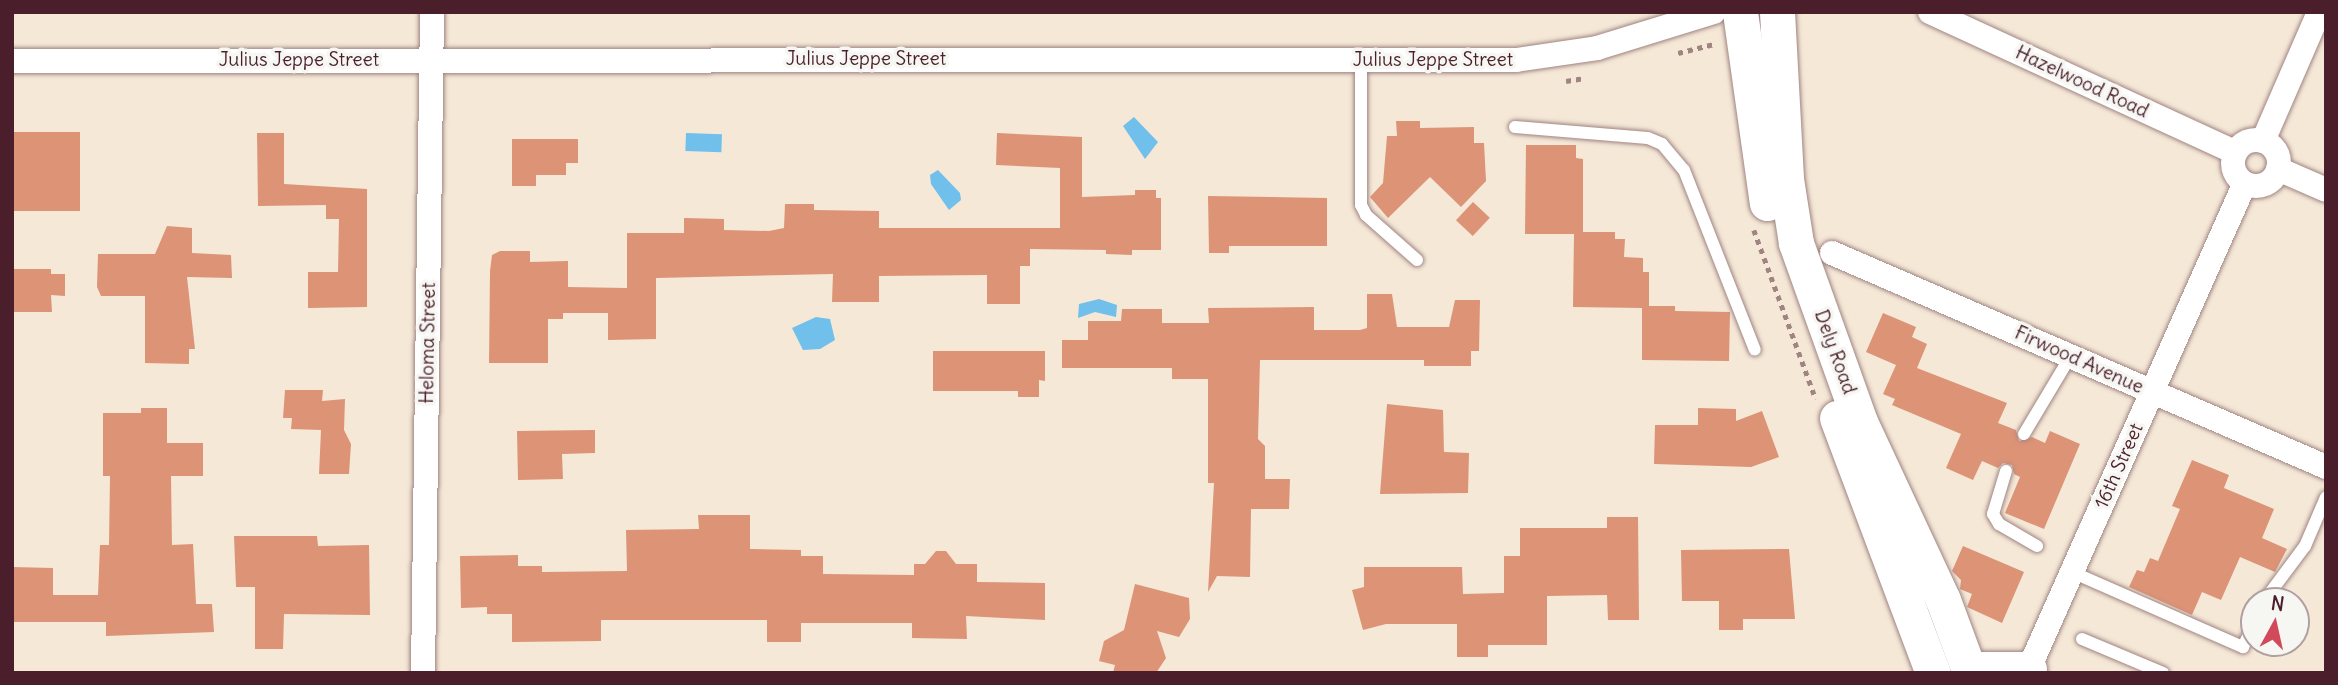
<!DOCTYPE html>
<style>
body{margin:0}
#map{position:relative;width:2338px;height:685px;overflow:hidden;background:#f5e8d7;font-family:Delius,sans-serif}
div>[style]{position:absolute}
.water>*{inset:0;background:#71bfeb;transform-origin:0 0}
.building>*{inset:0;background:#dc9376;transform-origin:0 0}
.path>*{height:4.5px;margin-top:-2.25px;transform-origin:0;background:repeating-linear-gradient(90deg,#a08481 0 5px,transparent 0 10px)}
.roads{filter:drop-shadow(0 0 2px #a08481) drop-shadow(0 0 2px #a08481)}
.lane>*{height:12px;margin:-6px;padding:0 6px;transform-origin:6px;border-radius:6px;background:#fff}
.street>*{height:24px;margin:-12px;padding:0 12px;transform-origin:12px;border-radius:12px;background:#fff}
.street>.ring{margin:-12px;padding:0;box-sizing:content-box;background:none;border:24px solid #fff;border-radius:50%}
.secondary>*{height:35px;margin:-17.5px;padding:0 17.5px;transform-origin:17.5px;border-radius:17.5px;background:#fff}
span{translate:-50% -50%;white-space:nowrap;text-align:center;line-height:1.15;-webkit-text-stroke:7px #f6f6f2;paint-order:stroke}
.street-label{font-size:19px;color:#4a1f2b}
.frame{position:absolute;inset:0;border:14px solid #4a1f2b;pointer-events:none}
.north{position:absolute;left:2240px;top:587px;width:70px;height:70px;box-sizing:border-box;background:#f6f6f2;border:2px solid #b1a0a2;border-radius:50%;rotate:8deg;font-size:19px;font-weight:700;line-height:28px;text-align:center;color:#4a1f2b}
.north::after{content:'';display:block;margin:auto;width:24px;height:32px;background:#d1495b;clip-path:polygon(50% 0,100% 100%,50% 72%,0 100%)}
</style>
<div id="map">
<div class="water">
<i style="clip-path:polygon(1134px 117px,1158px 142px,1145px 159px,1123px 126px)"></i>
<i style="left:686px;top:133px;width:36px;height:18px;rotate:2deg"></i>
<i style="clip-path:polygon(938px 170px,960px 193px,961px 200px,949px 210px,931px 184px,930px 175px)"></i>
<i style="clip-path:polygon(1099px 299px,1117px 305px,1116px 317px,1095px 312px,1078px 318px,1079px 304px)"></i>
<i style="clip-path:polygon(816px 317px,830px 319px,835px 340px,820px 349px,803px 350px,792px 328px)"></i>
</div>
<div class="building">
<i style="clip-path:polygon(1396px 121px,1420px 121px,1420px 128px,1474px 127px,1474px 143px,1484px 143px,1486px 181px,1461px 207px,1430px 177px,1388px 218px,1370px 197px,1383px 183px,1387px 136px,1397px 136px)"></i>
<i style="left:12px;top:132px;width:68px;height:79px"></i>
<i style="clip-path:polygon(257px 133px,284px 133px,284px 184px,367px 189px,367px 307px,308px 308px,308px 272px,338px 272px,339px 219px,326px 219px,326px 205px,258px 206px)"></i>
<i style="clip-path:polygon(997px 133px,1082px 137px,1082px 197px,1135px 195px,1135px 190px,1156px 190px,1156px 198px,1161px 198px,1161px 250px,1132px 250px,1132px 255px,1106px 254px,1106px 250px,1030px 249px,1030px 266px,1020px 266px,1020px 304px,987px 304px,987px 275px,879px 276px,879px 302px,832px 302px,833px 274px,656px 278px,656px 339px,608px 340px,608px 313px,563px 313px,563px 319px,548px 319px,548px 363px,489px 363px,490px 271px,492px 255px,500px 251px,530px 251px,530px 262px,568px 261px,568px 287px,627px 288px,627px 233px,684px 233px,684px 218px,724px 219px,724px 230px,769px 231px,784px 228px,785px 204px,814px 204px,814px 210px,879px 211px,879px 228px,1060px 228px,1060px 168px,996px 165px)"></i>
<i style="clip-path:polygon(512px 139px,578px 139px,578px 163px,566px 163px,566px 175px,536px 175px,536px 186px,512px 186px)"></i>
<i style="clip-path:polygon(1526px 145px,1576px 145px,1576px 158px,1583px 159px,1583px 232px,1615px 232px,1615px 239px,1625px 239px,1624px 257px,1643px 258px,1643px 272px,1649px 272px,1649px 306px,1675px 306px,1675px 311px,1730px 312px,1729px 361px,1642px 360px,1642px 308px,1573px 307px,1574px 234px,1525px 234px)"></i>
<i style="clip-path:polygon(1208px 196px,1327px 198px,1327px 246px,1229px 246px,1229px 253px,1209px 253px)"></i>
<i style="left:1473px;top:202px;width:23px;height:25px;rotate:43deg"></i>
<i style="clip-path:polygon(167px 226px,192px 228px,192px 253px,231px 255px,232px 278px,187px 277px,195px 349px,189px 349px,189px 364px,145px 363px,145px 296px,101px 296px,97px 287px,98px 254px,155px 254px)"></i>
<i style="clip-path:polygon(12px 269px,51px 269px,51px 274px,65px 274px,65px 296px,51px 295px,52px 312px,12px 312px)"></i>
<i style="clip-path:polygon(1367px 294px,1392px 294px,1397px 327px,1449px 327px,1455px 300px,1480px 300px,1479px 351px,1471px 351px,1471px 366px,1424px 366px,1424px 360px,1260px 360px,1258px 439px,1265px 446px,1265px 479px,1290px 479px,1289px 509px,1251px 509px,1250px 577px,1217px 576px,1208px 592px,1214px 483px,1208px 483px,1208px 379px,1172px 379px,1172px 368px,1062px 368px,1062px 340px,1088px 340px,1088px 321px,1121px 321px,1122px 309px,1162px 309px,1162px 323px,1209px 323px,1208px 308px,1314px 307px,1314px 330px,1360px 330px,1367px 328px)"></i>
<i style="clip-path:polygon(1883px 313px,1916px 327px,1912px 337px,1927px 344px,1917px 368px,2007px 403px,1998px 423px,2016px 430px,2019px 441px,2032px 437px,2045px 443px,2050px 431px,2080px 444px,2044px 529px,2005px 513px,2020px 477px,2014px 474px,2012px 465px,2003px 463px,1998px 468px,1982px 461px,1973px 480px,1946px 468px,1961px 434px,1892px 405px,1895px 399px,1883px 394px,1896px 365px,1866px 352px)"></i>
<i style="clip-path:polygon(933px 351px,1045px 351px,1045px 381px,1039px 380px,1039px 397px,1018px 397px,1018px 391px,933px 391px)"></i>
<i style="clip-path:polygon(285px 390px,323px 390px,322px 401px,345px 399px,344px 430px,351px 444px,349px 474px,319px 474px,321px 430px,291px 429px,292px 418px,283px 418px)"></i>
<i style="clip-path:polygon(1387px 404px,1443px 410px,1444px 452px,1469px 453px,1468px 493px,1380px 494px)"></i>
<i style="clip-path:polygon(141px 408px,167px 408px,167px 443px,203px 443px,203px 476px,171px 476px,172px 545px,193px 544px,196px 604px,212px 604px,214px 632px,106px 636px,106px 622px,12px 622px,12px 567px,53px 568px,53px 595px,98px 595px,100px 545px,109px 545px,110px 476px,103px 476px,103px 413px,141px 413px)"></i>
<i style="clip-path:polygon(1698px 408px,1736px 409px,1736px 421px,1762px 411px,1779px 457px,1751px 467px,1654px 464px,1655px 425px,1698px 425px)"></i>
<i style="clip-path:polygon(595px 430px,595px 453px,562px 454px,563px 479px,518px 480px,517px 431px)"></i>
<i style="clip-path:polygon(2192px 460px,2229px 475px,2224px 488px,2274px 509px,2262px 538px,2287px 549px,2275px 572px,2240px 557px,2221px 600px,2202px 592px,2192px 615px,2129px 587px,2137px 570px,2144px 572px,2150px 558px,2158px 561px,2180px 509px,2172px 506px)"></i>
<i style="clip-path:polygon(698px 515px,750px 515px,750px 549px,801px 550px,801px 556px,823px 556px,823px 574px,914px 575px,914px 564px,925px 564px,936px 551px,946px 551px,956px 564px,977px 564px,977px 582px,1045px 583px,1045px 620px,966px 616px,967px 639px,912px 638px,912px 623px,801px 623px,801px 642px,767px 642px,767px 620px,601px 620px,601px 641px,512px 642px,512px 614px,487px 614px,487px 607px,461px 608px,460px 556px,518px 555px,518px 566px,542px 566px,542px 572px,627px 571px,626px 530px,699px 529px)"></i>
<i style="clip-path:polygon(1607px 517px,1638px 517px,1639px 620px,1608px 620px,1607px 595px,1547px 596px,1547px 645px,1488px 645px,1488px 657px,1457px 657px,1457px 624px,1386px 624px,1363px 630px,1352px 590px,1364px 587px,1364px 567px,1462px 567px,1463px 594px,1504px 593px,1504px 556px,1520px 556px,1520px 528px,1607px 528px)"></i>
<i style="clip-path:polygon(234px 536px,317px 536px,318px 546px,369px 545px,370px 615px,284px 614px,283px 649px,255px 649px,255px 587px,236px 587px)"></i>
<i style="clip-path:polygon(1963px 546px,2024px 572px,2002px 623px,1967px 607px,1972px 594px,1960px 589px,1961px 580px,1952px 571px)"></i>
<i style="clip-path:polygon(1789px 549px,1795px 619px,1743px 619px,1743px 630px,1719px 630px,1719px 601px,1682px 601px,1681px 550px)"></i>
<i style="clip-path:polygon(1135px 584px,1189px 598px,1190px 619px,1179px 637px,1157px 631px,1166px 658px,1156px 673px,1113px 673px,1115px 665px,1099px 661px,1104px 641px,1124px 630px)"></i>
</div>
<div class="path">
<i style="left:1678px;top:53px;width:36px;rotate:-14deg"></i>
<i style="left:1566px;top:81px;width:19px;rotate:-9deg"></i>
<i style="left:1754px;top:230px;width:180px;rotate:69.9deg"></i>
</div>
<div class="roads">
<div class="lane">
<i style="left:1361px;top:61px;width:144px;rotate:90deg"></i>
<i style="left:1361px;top:205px;width:11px;rotate:63deg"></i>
<i style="left:1366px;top:215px;width:68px;rotate:41.4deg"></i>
<i style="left:1515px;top:127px;width:133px;rotate:4.7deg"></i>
<i style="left:1648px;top:138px;width:15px;rotate:23deg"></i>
<i style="left:1662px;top:144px;width:34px;rotate:50deg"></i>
<i style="left:1684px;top:170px;width:193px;rotate:68.5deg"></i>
<i style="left:2024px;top:434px;width:90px;rotate:-59.1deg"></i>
<i style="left:2006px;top:471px;width:45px;rotate:106.8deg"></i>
<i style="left:1993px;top:514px;width:12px;rotate:59deg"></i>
<i style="left:1999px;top:524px;width:44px;rotate:30.1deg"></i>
<i style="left:2072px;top:572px;width:187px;rotate:23.7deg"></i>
<i style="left:2243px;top:647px;width:26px;rotate:-65deg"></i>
<i style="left:2264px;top:601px;width:69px;rotate:-53.3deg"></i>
<i style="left:2305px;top:546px;width:53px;rotate:-66.8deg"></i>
<i style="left:2082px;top:639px;width:88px;rotate:22.8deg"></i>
</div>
<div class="street">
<i style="left:1930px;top:12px;width:336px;rotate:24.7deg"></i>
<i style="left:12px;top:61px;width:1504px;rotate:-0.04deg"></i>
<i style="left:1516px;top:60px;width:82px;rotate:-8.4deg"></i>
<i style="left:1597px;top:48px;width:122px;rotate:-17.1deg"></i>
<i class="ring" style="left:2233px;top:140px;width:22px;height:22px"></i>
<i style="left:2263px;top:141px;width:141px;rotate:-66.5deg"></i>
<i style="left:2278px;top:169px;width:52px;rotate:23.6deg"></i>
<i style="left:1832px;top:253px;width:538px;rotate:23.42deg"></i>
<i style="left:423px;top:673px;width:661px;rotate:-89.22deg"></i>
<i style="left:2027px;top:673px;width:536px;rotate:-66.02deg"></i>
</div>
<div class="secondary">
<i style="left:1740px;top:12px;width:193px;rotate:82deg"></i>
<i style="left:1777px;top:12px;width:167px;rotate:86.9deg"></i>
<i style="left:1786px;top:179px;width:65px;rotate:81.1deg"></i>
<i style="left:1796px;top:243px;width:190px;rotate:70.3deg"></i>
<i style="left:1860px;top:422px;width:196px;rotate:65deg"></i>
<i style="left:1943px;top:600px;width:78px;rotate:69.7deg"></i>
<i style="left:1837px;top:418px;width:272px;rotate:69.4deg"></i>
<i style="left:1968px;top:669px;width:61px"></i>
</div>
</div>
<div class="street-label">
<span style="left:866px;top:59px">Julius Jeppe Street</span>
<span style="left:299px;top:60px">Julius Jeppe Street</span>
<span style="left:1433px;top:60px">Julius Jeppe Street</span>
<span style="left:2082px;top:82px;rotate:25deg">Hazelwood Road</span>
<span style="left:428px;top:343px;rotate:-89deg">Heloma Street</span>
<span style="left:1835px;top:352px;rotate:70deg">Dely Road</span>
<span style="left:2079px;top:360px;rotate:24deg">Firwood Avenue</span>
<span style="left:2119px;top:466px;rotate:-66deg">16th Street</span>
</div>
<div class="frame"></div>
<div class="north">N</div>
</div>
